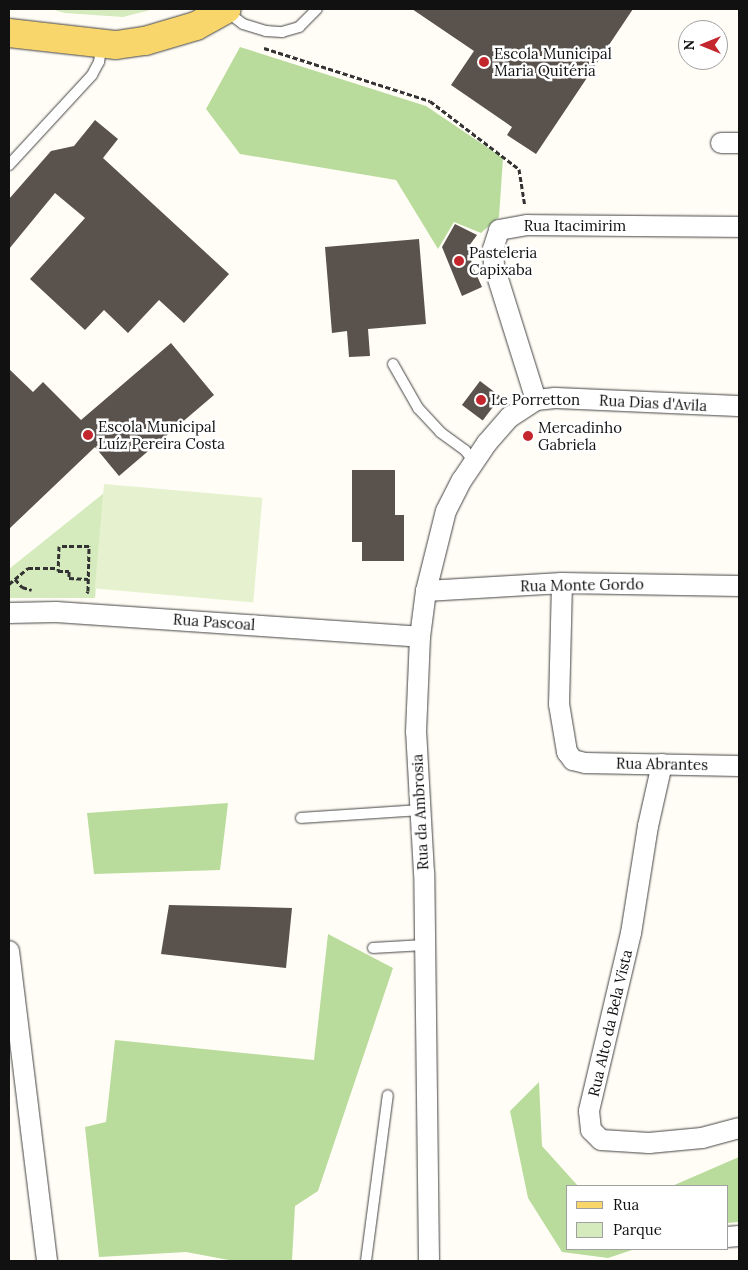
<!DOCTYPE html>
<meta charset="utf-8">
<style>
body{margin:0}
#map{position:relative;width:748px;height:1270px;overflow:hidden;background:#fffdf5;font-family:Lora,serif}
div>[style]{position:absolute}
.green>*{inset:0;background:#d5ebbd}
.forest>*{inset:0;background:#b9dc9c}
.pitch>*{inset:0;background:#e6f2cf;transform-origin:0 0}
.building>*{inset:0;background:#5a524d;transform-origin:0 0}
.path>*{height:3px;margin-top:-1.5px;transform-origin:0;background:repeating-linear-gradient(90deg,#333 0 5px,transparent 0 7.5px)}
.roads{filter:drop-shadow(0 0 1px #444) drop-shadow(0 0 1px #444)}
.service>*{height:10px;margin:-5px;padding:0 5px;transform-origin:5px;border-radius:5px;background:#fff}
.minor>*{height:20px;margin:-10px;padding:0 10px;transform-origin:10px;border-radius:10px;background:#fff}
.primary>*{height:28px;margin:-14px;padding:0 14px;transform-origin:14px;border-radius:14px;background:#f9d66b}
.dots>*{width:14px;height:14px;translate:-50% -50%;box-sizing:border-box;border:2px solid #fff;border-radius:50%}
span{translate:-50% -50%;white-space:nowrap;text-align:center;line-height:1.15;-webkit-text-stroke:5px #fff;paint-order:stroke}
.poi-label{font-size:15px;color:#111}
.left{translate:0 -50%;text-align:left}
.street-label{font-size:15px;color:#111}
.frame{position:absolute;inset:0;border:10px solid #111;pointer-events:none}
.legend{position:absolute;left:566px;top:1185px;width:162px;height:65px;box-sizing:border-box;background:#fff;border:1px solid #a0a0a0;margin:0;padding:6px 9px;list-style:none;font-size:15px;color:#111}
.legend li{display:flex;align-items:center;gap:10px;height:25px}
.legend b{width:25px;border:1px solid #a0a0a0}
.north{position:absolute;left:678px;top:20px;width:50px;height:50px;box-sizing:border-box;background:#fff;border:1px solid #a0a0a0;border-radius:50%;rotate:270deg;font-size:14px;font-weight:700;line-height:20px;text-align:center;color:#111}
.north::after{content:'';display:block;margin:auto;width:18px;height:22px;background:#c4262e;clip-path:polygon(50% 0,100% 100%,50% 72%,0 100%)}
</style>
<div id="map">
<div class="green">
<i style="clip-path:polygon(51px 9px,154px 9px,123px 17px,65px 13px)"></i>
<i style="clip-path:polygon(104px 493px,95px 598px,9px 598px,9px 569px)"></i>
</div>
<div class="forest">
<i style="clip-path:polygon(240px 47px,426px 106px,503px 158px,499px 217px,481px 233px,454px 222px,438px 249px,396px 180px,240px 154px,206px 109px)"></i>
<i style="clip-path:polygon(228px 803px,220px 870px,94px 874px,87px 813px)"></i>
<i style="clip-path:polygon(328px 934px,393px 968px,318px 1191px,295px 1206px,292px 1261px,234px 1261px,186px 1252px,99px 1257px,85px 1127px,106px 1122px,115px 1040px,314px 1060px)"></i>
<i style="clip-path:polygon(539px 1082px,542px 1146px,578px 1186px,567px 1186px,567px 1249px,635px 1249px,608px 1258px,562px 1252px,528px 1198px,510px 1111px)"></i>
<i style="clip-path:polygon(739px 1157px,739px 1222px,727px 1223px,727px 1186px,672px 1186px)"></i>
</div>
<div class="pitch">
<i style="left:104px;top:484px;width:159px;height:105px;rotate:5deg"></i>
</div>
<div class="building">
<i style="clip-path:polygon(412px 9px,633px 9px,536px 154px,507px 135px,512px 127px,451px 85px,474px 51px)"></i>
<i style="clip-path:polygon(95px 120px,118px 139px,103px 158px,229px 274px,184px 323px,159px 300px,128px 333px,104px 310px,85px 330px,30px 279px,85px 218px,55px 193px,9px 249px,9px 199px,51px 151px,74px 146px)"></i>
<i style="clip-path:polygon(455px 224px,477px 235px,469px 246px,472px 265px,482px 287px,462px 296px,442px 247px)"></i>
<i style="clip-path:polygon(419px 239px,426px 324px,368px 329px,370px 356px,349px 357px,347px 331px,332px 333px,325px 247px)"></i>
<i style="clip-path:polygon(171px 343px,214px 395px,119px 476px,95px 447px,9px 529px,9px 369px,33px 392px,43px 382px,81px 420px)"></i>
<i style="left:480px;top:381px;width:26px;height:30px;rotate:37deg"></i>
<i style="clip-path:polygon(352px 470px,395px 470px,395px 515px,404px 515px,404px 561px,362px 561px,362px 542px,352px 542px)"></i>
<i style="clip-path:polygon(169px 905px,292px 908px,286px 968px,161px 954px)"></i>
</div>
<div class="path">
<i style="left:264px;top:48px;width:174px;rotate:17.7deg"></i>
<i style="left:430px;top:101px;width:112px;rotate:37.4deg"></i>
<i style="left:519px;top:169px;width:37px;rotate:81deg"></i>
<i style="left:15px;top:579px;width:11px;rotate:49deg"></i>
<i style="left:22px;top:587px;width:10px;rotate:17deg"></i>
<i style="left:9px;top:584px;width:25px;rotate:-40deg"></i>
<i style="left:28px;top:568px;width:30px"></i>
<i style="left:87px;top:593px;width:2px;rotate:-63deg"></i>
<i style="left:88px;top:591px;width:45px;rotate:-88.7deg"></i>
<i style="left:89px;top:546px;width:30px;rotate:180deg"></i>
<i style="left:59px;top:546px;width:25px;rotate:92deg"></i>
<i style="left:58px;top:571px;width:11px"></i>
<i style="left:69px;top:571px;width:7px;rotate:90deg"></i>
<i style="left:69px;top:578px;width:19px;rotate:3deg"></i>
</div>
<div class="roads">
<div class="service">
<i style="left:226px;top:11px;width:21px;rotate:37deg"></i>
<i style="left:243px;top:24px;width:24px;rotate:17deg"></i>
<i style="left:266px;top:31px;width:16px;rotate:4deg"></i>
<i style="left:282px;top:32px;width:18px;rotate:-16deg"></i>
<i style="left:299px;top:27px;width:25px;rotate:-45deg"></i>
<i style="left:9px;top:165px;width:122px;rotate:-47.3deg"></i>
<i style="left:92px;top:75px;width:15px;rotate:-62deg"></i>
<i style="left:99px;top:62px;width:18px;rotate:-81deg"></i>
<i style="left:393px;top:364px;width:51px;rotate:60.4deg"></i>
<i style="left:418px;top:408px;width:33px;rotate:47deg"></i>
<i style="left:440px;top:432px;width:31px;rotate:36deg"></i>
<i style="left:465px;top:450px;width:15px;rotate:53deg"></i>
<i style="left:301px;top:818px;width:119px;rotate:-3.8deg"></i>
<i style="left:373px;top:948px;width:51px;rotate:-3.4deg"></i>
<i style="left:366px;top:1261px;width:167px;rotate:-82.5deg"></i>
</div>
<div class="minor">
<i style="left:721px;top:143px;width:18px"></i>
<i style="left:536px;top:400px;width:140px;rotate:-107.4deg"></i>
<i style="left:494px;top:266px;width:17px;rotate:-93deg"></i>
<i style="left:493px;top:249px;width:20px;rotate:-72deg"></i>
<i style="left:499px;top:230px;width:29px;rotate:-10deg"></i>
<i style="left:528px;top:225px;width:211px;rotate:0.5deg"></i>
<i style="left:562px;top:583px;width:121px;rotate:91.4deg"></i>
<i style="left:559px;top:704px;width:49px;rotate:80.5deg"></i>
<i style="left:567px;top:752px;width:10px;rotate:53deg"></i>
<i style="left:573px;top:760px;width:12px;rotate:14deg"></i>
<i style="left:585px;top:763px;width:154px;rotate:1.1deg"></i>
<i style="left:426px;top:591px;width:136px;rotate:-3.4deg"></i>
<i style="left:562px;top:583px;width:177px;rotate:1deg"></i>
<i style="left:9px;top:613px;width:47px;rotate:-1.2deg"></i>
<i style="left:56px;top:612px;width:365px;rotate:3.9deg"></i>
<i style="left:662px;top:764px;width:64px;rotate:102.7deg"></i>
<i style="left:648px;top:826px;width:108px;rotate:99deg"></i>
<i style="left:631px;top:933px;width:183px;rotate:103.3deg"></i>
<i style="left:589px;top:1111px;width:19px;rotate:84deg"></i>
<i style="left:591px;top:1130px;width:14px;rotate:45deg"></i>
<i style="left:601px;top:1140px;width:48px;rotate:3.6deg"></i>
<i style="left:649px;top:1143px;width:53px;rotate:-5.4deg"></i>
<i style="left:702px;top:1138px;width:38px;rotate:-15deg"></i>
<i style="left:9px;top:951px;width:312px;rotate:83deg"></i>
<i style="left:727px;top:1237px;width:12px;rotate:-5deg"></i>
<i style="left:429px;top:1261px;width:388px;rotate:-90.7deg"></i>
<i style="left:424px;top:873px;width:141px;rotate:-93.2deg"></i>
<i style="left:416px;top:732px;width:95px;rotate:-87.6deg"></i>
<i style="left:420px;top:637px;width:46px;rotate:-82.6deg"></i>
<i style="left:426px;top:591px;width:82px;rotate:-76deg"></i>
<i style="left:446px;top:511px;width:35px;rotate:-63deg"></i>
<i style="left:462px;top:480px;width:45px;rotate:-56deg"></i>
<i style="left:487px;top:443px;width:35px;rotate:-49deg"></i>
<i style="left:510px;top:417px;width:31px;rotate:-33deg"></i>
<i style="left:536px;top:400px;width:19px;rotate:-6deg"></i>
<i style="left:555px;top:398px;width:184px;rotate:2.5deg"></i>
</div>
<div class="primary">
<i style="left:9px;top:33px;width:108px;rotate:6.4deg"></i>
<i style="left:116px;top:45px;width:29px;rotate:-8deg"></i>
<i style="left:145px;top:41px;width:53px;rotate:-16.4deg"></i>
<i style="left:196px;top:26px;width:35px;rotate:-29deg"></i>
</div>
</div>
<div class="dots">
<i style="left:484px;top:62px;background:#c4262e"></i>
<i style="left:459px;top:261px;background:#c4262e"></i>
<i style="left:481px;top:400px;background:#c4262e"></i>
<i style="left:88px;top:435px;background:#c4262e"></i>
<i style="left:528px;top:436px;background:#c4262e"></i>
</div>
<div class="poi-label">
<span class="left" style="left:494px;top:62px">Escola Municipal<br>Maria Quitéria</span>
<span class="left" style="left:469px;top:261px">Pasteleria<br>Capixaba</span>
<span class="left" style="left:491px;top:400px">Le Porretton</span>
<span class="left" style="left:98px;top:435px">Escola Municipal<br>Luíz Pereira Costa</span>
<span class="left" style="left:538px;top:436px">Mercadinho<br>Gabriela</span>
</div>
<div class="street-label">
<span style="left:575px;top:226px">Rua Itacimirim</span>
<span style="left:653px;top:403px;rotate:3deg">Rua Dias d'Avila</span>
<span style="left:582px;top:585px;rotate:-1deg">Rua Monte Gordo</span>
<span style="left:214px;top:622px;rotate:4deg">Rua Pascoal</span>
<span style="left:662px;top:764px;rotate:1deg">Rua Abrantes</span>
<span style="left:420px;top:812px;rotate:-93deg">Rua da Ambrosia</span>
<span style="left:610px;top:1023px;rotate:-77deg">Rua Alto da Bela Vista</span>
</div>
<div class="frame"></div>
<ul class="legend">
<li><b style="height:6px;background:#f9d66b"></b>Rua</li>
<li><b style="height:14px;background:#d5ebbd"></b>Parque</li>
</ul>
<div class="north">N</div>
</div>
